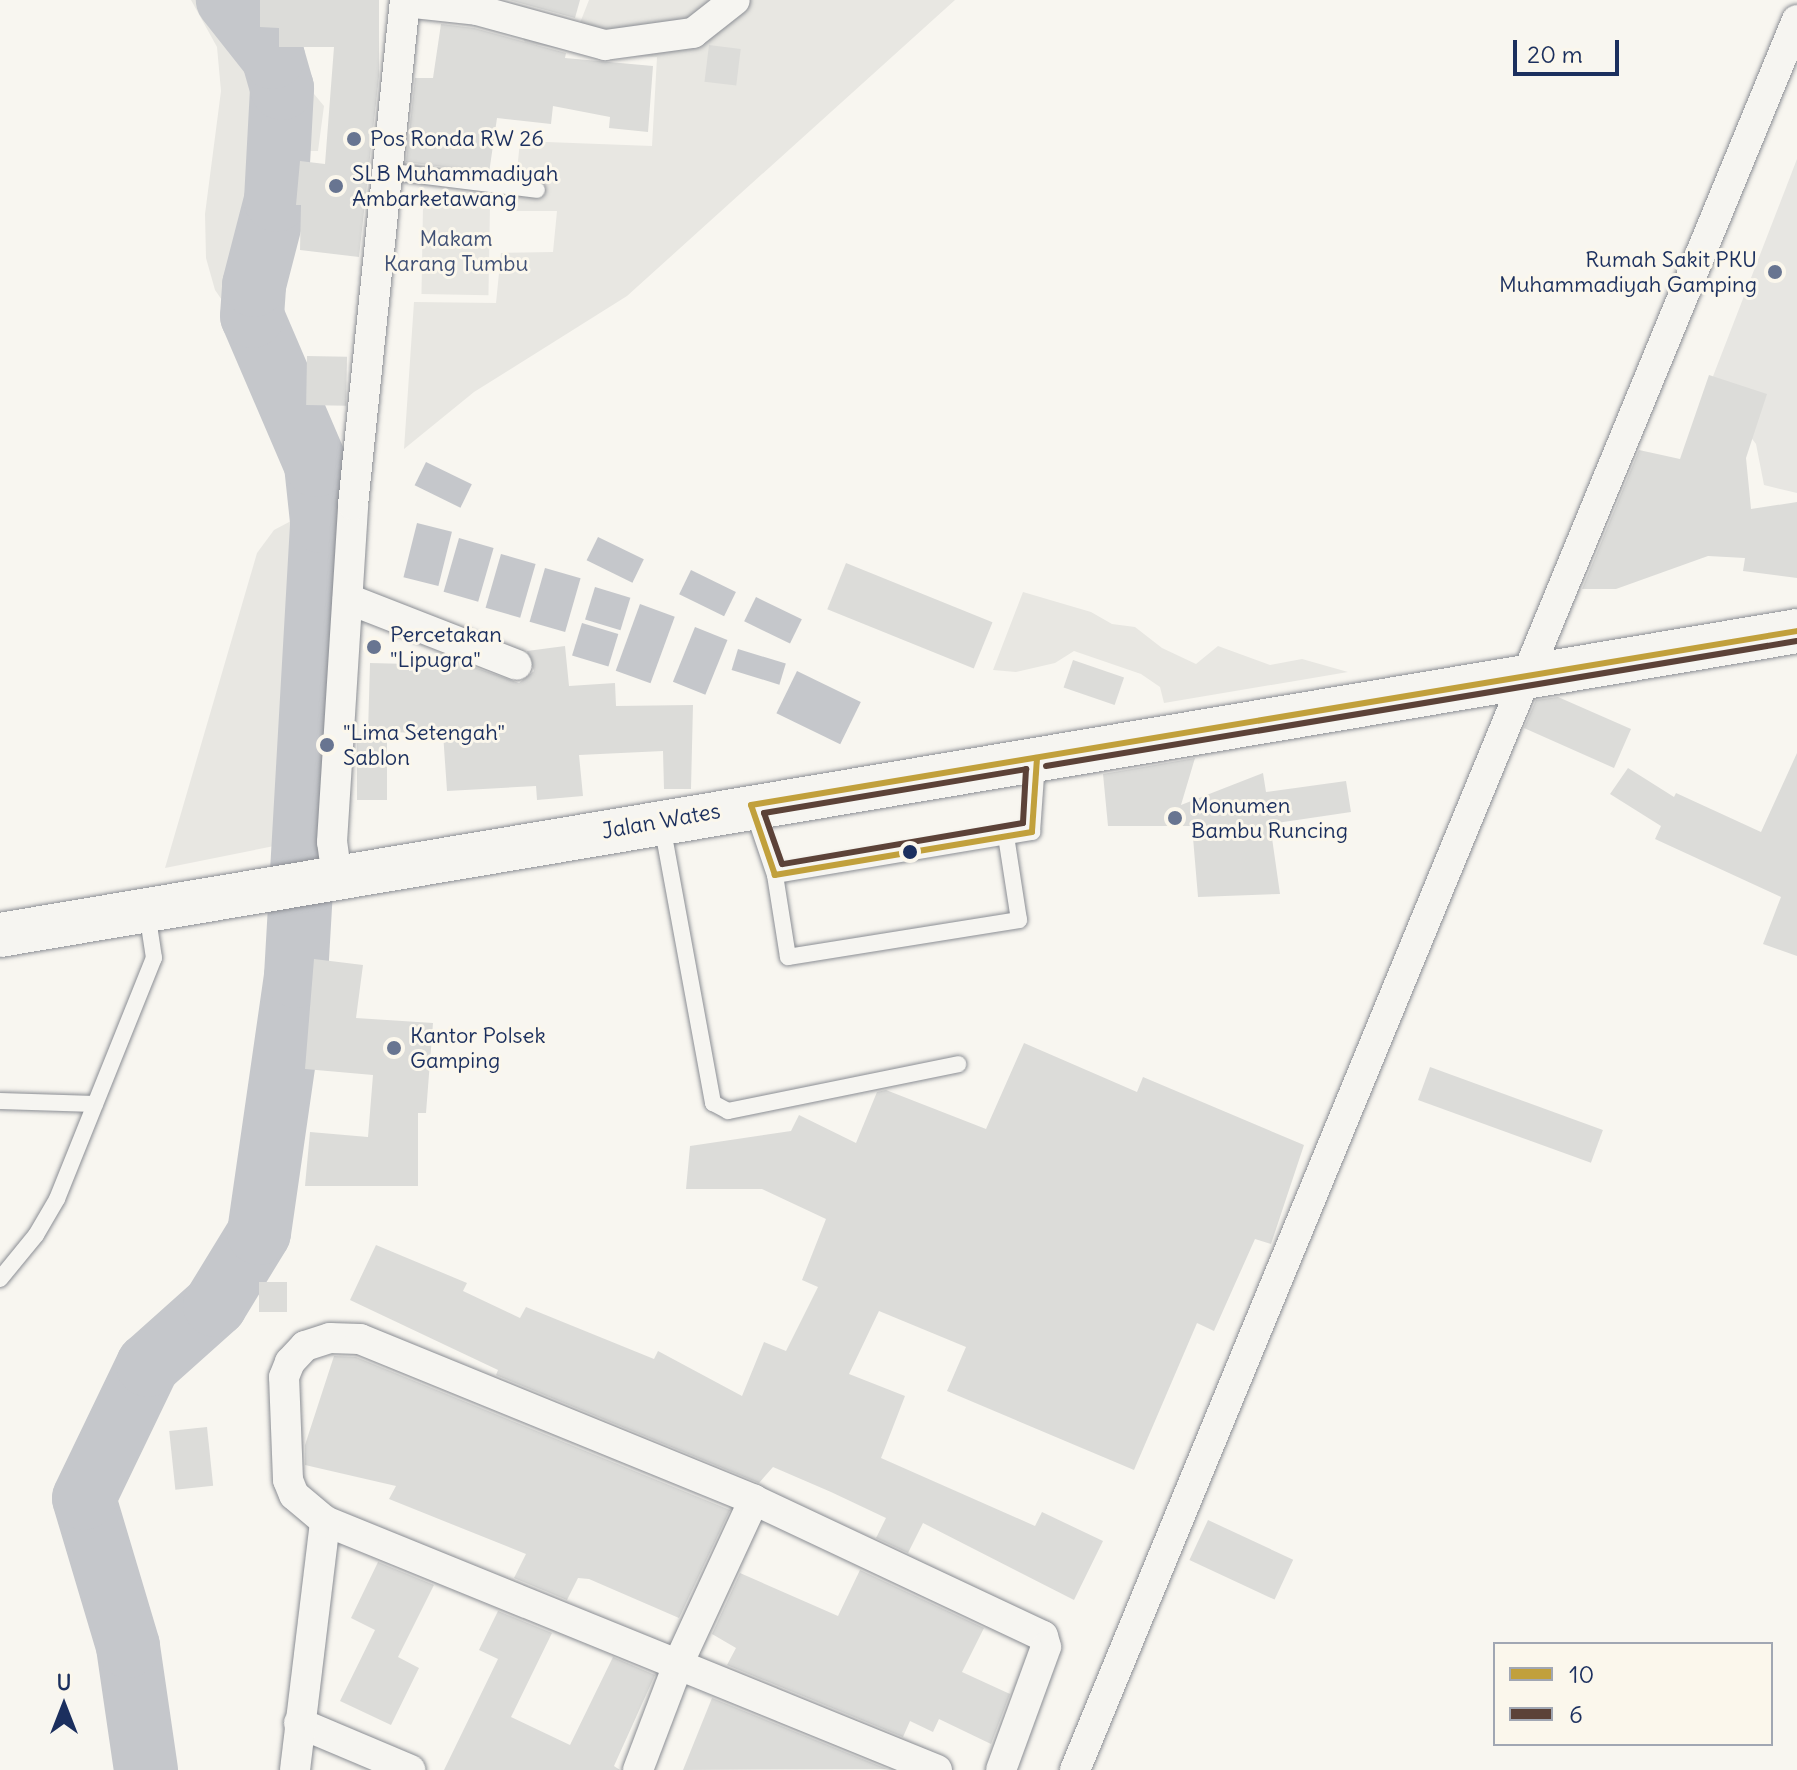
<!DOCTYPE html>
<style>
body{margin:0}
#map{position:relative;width:1797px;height:1770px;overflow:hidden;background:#f8f6f0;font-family:Delius,sans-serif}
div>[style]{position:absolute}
.built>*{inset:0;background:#e7e6e2}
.green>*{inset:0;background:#e8e7e2;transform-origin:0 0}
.water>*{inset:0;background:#c5c7cb;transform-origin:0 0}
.river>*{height:64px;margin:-32px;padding:0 32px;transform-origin:32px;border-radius:32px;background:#c5c7cb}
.building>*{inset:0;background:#dcdcd9;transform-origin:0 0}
.roads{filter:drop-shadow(0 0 2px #8b8e94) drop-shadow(0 0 2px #8b8e94)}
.service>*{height:16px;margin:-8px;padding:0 8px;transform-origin:8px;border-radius:8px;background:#f6f5f1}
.minor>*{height:30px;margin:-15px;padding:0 15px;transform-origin:15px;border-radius:15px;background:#f6f5f1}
.trunk>*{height:44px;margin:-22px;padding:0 22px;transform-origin:22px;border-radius:22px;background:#f6f5f1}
.bus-1>*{height:6px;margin:-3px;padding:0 3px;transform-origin:3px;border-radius:3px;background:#c1a03c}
.bus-2>*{height:6px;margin:-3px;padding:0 3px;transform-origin:3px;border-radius:3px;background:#5c4238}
.dots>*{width:22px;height:22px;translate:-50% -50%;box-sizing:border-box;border:4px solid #fbf7ec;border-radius:50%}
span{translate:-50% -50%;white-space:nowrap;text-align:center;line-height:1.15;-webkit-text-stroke:6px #fbf7ec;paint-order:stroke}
.poi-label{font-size:22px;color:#1b2f5e}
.left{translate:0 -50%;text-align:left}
.right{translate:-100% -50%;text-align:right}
.park-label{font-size:22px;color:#415176}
.street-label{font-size:22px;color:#1b2f5e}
.legend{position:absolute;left:1493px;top:1642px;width:280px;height:104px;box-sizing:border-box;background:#fbf7ec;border:2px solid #a1a7b3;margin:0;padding:10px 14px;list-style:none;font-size:24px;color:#1b2f5e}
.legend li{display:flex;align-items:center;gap:16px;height:40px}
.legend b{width:40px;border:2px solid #a1a7b3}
.north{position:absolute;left:24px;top:1666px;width:80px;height:80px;-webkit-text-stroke:6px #fbf7ec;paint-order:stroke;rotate:0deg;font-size:22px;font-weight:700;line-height:32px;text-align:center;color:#1b2f5e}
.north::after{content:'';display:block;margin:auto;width:28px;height:36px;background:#1b2f5e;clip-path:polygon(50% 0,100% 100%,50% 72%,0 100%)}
.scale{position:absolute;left:1513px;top:40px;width:106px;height:36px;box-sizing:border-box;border:4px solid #1b2f5e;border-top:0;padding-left:10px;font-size:24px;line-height:28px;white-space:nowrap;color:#1b2f5e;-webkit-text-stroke:6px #fbf7ec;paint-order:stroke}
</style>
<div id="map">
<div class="built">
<i style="clip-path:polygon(1797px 159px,1797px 493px,1764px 485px,1756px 444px,1710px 384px)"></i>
</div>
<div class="green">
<i style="clip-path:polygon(191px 0,236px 0,324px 106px,318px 151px,291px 151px,281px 258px,265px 298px,240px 326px,215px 290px,206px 258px,205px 214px,221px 91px,217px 47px)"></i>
<i style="clip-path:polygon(589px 0,955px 0,627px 296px,474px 392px,404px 449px,414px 302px,496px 303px,501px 253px,553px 252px,557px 211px,513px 211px,520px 141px,652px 146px,657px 57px,601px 55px,525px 43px,521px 33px,578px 28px)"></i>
<i style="left:423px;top:206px;width:67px;height:88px;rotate:1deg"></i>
<i style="clip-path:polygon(308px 512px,289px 843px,165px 868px,257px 553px,274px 530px)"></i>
<i style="clip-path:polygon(1023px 592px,1091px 612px,1112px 624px,1135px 627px,1162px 648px,1196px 664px,1218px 646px,1270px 665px,1302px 659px,1348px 672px,1164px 703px,1160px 687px,1141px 674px,1074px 651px,1055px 663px,1016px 672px,993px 670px)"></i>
</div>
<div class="water">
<i style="left:426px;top:462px;width:51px;height:26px;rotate:26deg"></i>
<i style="left:417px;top:523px;width:36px;height:56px;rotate:14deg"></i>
<i style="left:598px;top:537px;width:51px;height:26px;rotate:26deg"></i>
<i style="left:459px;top:538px;width:36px;height:56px;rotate:16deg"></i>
<i style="left:501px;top:554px;width:36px;height:56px;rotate:16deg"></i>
<i style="left:545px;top:568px;width:37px;height:56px;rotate:16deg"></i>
<i style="left:691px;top:570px;width:50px;height:27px;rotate:26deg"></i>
<i style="left:595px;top:587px;width:37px;height:34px;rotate:17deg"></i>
<i style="left:756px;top:597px;width:51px;height:27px;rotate:26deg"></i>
<i style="left:640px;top:604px;width:37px;height:71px;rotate:20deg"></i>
<i style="left:582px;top:623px;width:38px;height:34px;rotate:17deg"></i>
<i style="left:695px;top:627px;width:35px;height:59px;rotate:22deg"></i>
<i style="left:738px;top:649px;width:50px;height:22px;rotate:17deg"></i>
<i style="left:797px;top:671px;width:71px;height:47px;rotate:26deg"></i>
</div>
<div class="river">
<i style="left:146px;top:1770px;width:125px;rotate:-98.3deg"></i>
<i style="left:128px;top:1646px;width:154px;rotate:-106.6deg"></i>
<i style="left:84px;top:1498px;width:148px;rotate:-64.3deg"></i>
<i style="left:148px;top:1365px;width:90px;rotate:-41.8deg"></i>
<i style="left:215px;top:1305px;width:84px;rotate:-58.6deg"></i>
<i style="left:259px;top:1233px;width:260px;rotate:-81.8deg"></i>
<i style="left:296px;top:976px;width:456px;rotate:-86.7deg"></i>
<i style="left:322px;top:521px;width:56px;rotate:-96.1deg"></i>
<i style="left:316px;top:465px;width:162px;rotate:-113.2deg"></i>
<i style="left:252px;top:316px;width:31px;rotate:-86deg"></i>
<i style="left:254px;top:285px;width:88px;rotate:-75.5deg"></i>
<i style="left:276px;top:200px;width:112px;rotate:-86.9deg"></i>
<i style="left:282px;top:88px;width:32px;rotate:-106deg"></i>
<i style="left:273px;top:57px;width:73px;rotate:-128.3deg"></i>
</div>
<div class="building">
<i style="clip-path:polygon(260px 0,379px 0,379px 76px,359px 257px,300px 250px,301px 205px,296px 205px,300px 161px,325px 164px,334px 47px,279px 47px,279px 28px,260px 27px)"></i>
<i style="clip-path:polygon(509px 0,580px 0,575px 18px)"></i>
<i style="clip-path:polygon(441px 24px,474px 28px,566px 53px,565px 58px,653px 66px,648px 132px,609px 128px,610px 117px,553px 106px,551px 124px,497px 118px,489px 173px,406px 162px,415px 78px,433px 78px)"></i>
<i style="left:709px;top:45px;width:32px;height:37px;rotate:7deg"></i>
<i style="left:307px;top:356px;width:40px;height:49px;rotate:1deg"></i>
<i style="clip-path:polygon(1709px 375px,1767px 394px,1746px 458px,1751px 509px,1797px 502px,1797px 578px,1743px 571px,1745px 558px,1708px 556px,1616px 589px,1582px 589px,1639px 450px,1680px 459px)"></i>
<i style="left:846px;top:563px;width:158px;height:50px;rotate:22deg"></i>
<i style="clip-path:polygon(565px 646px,569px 686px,615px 683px,616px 706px,693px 705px,691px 789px,664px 789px,663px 751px,579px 755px,583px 796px,537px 800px,536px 786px,447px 791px,443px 733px,368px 732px,370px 663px,409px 664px,409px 671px,460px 662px,519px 683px,534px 671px,527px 651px)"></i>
<i style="left:1073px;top:660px;width:54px;height:29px;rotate:19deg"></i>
<i style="clip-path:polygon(1558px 697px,1631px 729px,1614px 768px,1524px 728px,1536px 700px)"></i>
<i style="left:357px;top:735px;width:30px;height:65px"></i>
<i style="clip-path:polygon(1797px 753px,1797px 956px,1763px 944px,1781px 897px,1655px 839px,1661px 826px,1610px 794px,1628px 768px,1674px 797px,1676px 793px,1761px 832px)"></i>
<i style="clip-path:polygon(1195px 758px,1181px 805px,1263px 773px,1266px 792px,1346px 781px,1351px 812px,1270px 824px,1280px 894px,1198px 897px,1192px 826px,1108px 826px,1103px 774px)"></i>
<i style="clip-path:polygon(314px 959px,363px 965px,356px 1018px,433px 1023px,426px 1113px,418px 1113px,418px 1186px,305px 1186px,310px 1132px,368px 1137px,373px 1075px,305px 1069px)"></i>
<i style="clip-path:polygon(1024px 1043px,1137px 1092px,1143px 1077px,1304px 1145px,1271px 1244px,1255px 1239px,1214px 1331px,1197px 1323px,1134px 1470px,947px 1391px,966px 1347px,879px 1311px,849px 1374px,905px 1396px,881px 1458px,1035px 1526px,1042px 1512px,1103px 1541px,1074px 1600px,923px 1523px,908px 1553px,876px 1538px,886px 1518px,831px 1492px,773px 1467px,759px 1483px,496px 1375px,498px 1370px,350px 1300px,376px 1245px,467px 1283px,463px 1291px,520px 1318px,526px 1307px,654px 1359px,658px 1351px,742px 1396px,764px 1342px,786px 1351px,818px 1287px,802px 1280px,826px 1219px,762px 1189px,686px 1189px,690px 1146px,791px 1131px,799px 1115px,856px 1143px,877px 1092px,886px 1090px,986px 1129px)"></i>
<i style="left:1430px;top:1067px;width:184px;height:35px;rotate:20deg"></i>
<i style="left:259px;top:1282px;width:28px;height:30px"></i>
<i style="clip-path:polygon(334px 1356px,356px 1357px,730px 1510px,679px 1618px,589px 1579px,578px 1578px,567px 1600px,514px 1578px,526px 1554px,389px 1499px,396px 1486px,305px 1465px,305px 1445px)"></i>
<i style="left:207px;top:1427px;width:59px;height:38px;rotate:84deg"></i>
<i style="left:1208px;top:1520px;width:94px;height:44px;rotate:25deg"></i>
<i style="clip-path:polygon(378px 1562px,434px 1585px,398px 1657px,419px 1668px,391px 1725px,340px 1701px,375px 1630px,351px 1618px)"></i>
<i style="clip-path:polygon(860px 1570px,984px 1628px,962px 1672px,1010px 1694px,991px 1744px,939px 1719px,933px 1732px,910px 1721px,903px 1737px,727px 1665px,736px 1648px,712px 1634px,740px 1573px,838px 1616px)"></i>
<i style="clip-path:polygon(498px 1611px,552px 1633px,511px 1717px,570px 1745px,613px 1657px,655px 1675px,614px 1766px,620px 1770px,444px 1770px,498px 1659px,479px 1650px)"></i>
<i style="clip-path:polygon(712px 1698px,887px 1769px,683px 1770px)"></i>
</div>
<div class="roads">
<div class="service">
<i style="left:385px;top:171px;width:153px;rotate:7.1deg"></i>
<i style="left:753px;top:810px;width:69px;rotate:71.3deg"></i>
<i style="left:775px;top:875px;width:83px;rotate:81deg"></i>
<i style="left:788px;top:957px;width:234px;rotate:-9.1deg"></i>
<i style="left:1019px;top:920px;width:85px;rotate:-98.8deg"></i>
<i style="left:662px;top:825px;width:283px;rotate:79.6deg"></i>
<i style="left:713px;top:1103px;width:17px;rotate:28deg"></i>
<i style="left:728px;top:1111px;width:235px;rotate:-11.5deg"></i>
<i style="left:775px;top:875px;width:261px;rotate:-9.5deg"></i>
<i style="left:1032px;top:832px;width:69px;rotate:-85.9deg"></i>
<i style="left:0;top:1101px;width:95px;rotate:1.8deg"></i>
<i style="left:0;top:1279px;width:57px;rotate:-50.7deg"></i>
<i style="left:36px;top:1235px;width:42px;rotate:-59.7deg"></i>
<i style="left:57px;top:1199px;width:260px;rotate:-68.1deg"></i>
<i style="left:154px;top:958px;width:47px;rotate:-98.7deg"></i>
</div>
<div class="minor">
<i style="left:405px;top:2px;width:72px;rotate:6.3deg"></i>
<i style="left:477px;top:10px;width:133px;rotate:15.3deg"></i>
<i style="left:605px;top:45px;width:89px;rotate:-7.8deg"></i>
<i style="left:693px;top:33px;width:53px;rotate:-38.2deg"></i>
<i style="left:348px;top:599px;width:181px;rotate:21.3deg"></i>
<i style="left:337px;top:877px;width:35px;rotate:-98deg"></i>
<i style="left:332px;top:842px;width:338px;rotate:-86.4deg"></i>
<i style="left:353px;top:505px;width:508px;rotate:-84.12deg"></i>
<i style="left:299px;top:1723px;width:121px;rotate:22.9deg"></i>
<i style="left:295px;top:1770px;width:251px;rotate:-83.1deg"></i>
<i style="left:638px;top:1770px;width:116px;rotate:-69.2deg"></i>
<i style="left:679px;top:1662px;width:179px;rotate:-65.2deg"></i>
<i style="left:937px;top:1770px;width:661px;rotate:-157.86deg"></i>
<i style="left:325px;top:1521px;width:40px;rotate:-140deg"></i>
<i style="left:294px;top:1495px;width:16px;rotate:-112deg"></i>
<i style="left:288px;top:1480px;width:103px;rotate:-92.2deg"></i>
<i style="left:284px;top:1377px;width:16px;rotate:-68deg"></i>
<i style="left:290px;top:1362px;width:22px;rotate:-47deg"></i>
<i style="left:305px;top:1346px;width:26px;rotate:-18deg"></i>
<i style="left:330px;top:1338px;width:30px;rotate:2deg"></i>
<i style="left:360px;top:1339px;width:426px;rotate:22.2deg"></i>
<i style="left:754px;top:1500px;width:319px;rotate:25.2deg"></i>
<i style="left:1043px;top:1636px;width:11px;rotate:75deg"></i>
<i style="left:1046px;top:1647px;width:131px;rotate:110.1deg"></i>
<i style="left:1075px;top:1770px;width:1893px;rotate:-67.58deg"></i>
</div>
<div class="trunk">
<i style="left:0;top:935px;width:1823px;rotate:-9.6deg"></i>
</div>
</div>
<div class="bus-1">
<i style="left:1037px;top:758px;width:74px;rotate:93.9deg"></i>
<i style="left:1032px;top:832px;width:261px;rotate:170.5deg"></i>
<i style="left:775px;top:875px;width:74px;rotate:-108.9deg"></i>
<i style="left:751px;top:805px;width:1060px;rotate:-9.44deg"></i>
</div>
<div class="bus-2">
<i style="left:1046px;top:766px;width:761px;rotate:-9.45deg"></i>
<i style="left:1026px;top:769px;width:54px;rotate:93.2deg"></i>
<i style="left:1023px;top:823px;width:244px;rotate:170.3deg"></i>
<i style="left:782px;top:864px;width:54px;rotate:-109.4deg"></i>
<i style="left:764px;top:813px;width:266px;rotate:-9.5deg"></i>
</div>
<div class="dots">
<i style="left:354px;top:139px;background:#687591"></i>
<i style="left:336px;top:186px;background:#687591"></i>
<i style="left:1775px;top:272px;background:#687591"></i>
<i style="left:374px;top:647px;background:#687591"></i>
<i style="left:327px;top:745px;background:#687591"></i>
<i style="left:1175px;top:818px;background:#687591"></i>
<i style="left:910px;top:852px;background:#1b2f5e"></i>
<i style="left:394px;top:1048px;background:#687591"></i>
</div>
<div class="poi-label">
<span class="left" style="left:370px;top:139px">Pos Ronda RW 26</span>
<span class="left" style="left:352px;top:186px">SLB Muhammadiyah<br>Ambarketawang</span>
<span class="right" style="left:1757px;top:272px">Rumah Sakit PKU<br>Muhammadiyah Gamping</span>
<span class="left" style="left:390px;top:647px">Percetakan<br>"Lipugra"</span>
<span class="left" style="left:343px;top:745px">"Lima Setengah"<br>Sablon</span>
<span class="left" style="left:1191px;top:818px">Monumen<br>Bambu Runcing</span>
<span class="left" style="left:410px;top:1048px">Kantor Polsek<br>Gamping</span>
</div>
<div class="park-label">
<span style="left:456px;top:251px">Makam<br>Karang Tumbu</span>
</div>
<div class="street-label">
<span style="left:661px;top:821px;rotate:-10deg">Jalan Wates</span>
</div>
<ul class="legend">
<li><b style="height:10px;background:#c1a03c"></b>10</li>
<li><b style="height:10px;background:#5c4238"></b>6</li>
</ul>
<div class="north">U</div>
<div class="scale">20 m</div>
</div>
